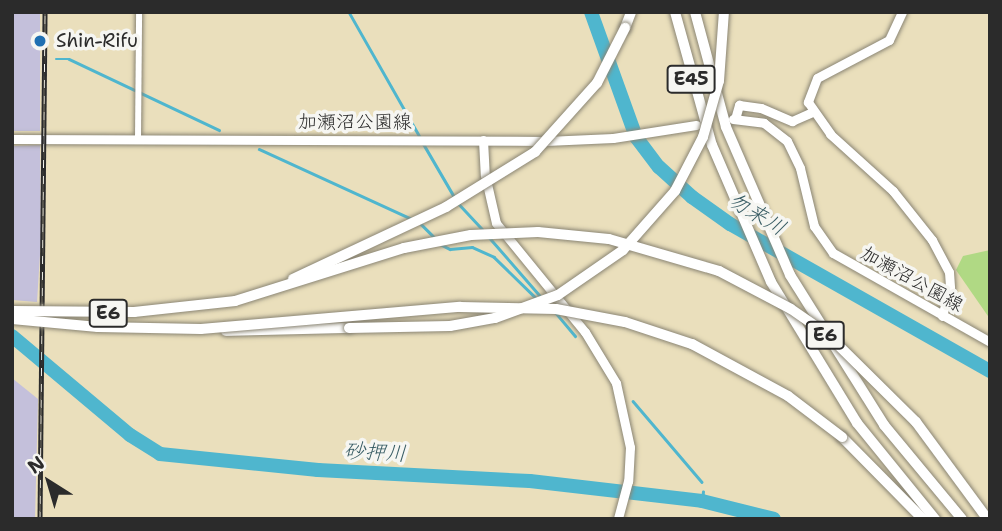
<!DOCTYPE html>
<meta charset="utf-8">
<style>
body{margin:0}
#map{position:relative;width:1002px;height:531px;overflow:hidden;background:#eadfbc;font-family:"Shantell Sans","Klee One",sans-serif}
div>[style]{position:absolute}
.industrial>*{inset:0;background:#c4c0db;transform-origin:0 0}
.green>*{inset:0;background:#b0d984}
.stream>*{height:2.5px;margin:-1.25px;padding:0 1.25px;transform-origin:1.25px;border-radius:1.25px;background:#4fb6ce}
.river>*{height:14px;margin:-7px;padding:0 7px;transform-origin:7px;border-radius:7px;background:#4fb6ce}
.roads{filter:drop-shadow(0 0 2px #8a8574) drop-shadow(0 0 2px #8a8574)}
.street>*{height:6px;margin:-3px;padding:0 3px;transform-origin:3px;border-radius:3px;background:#fff}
.secondary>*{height:9px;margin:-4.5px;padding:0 4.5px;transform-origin:4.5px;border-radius:4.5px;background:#fff}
.highway>*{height:10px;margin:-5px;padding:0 5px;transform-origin:5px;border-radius:5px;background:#fff}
.rail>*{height:5px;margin-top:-2.5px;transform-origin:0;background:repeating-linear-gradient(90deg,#f6f6f2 0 8px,#2b2b2b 0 16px);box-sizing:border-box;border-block:2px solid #2b2b2b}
.bridges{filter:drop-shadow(0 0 2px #8a8574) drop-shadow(0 0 2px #8a8574)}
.highway-bridge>*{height:10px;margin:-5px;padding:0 5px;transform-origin:5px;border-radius:5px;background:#fff}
.dots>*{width:19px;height:19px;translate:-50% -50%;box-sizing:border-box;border:4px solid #f6f6f2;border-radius:50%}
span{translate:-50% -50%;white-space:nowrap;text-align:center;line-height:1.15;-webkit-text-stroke:7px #f6f6f2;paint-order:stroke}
.shield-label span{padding:2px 5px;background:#f6f6f2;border:2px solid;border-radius:5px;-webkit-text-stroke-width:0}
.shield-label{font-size:18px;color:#2b2b2b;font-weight:700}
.poi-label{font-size:19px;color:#2b2b2b}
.left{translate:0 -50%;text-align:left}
.street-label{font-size:19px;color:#2b2b2b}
.water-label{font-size:21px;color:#385c64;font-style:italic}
.frame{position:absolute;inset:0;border:14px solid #2b2b2b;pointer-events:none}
.north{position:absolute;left:14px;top:447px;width:70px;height:70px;-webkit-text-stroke:5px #f6f6f2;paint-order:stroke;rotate:323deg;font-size:19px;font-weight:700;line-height:28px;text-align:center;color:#2b2b2b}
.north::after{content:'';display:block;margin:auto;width:24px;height:32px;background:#2b2b2b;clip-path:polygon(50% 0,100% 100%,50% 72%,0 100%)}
</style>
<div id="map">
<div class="industrial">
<i style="left:12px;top:12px;width:28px;height:119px"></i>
<i style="clip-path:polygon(40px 145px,41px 239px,37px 302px,12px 300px,12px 146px)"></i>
<i style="clip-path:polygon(12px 378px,38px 399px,35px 519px,12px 519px)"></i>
</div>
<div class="green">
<i style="clip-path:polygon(990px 250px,990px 319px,956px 270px,963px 256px)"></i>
</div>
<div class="stream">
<i style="left:349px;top:12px;width:144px;rotate:60.4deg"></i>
<i style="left:56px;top:59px;width:13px"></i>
<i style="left:69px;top:59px;width:166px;rotate:25.3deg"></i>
<i style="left:423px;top:143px;width:64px;rotate:59.8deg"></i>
<i style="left:259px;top:149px;width:168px;rotate:24.6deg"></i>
<i style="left:459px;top:204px;width:34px;rotate:47deg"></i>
<i style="left:421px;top:224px;width:21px;rotate:45deg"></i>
<i style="left:489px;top:237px;width:81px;rotate:49deg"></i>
<i style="left:440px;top:244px;width:11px;rotate:27deg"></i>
<i style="left:450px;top:249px;width:22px;rotate:-5deg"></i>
<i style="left:472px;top:247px;width:24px;rotate:24deg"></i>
<i style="left:494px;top:257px;width:60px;rotate:44.3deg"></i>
<i style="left:556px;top:313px;width:30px;rotate:50deg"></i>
<i style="left:633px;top:401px;width:106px;rotate:49.6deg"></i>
<i style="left:702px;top:501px;width:9px;rotate:-84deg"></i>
</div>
<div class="river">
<i style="left:591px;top:12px;width:133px;rotate:70.2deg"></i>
<i style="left:636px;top:137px;width:38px;rotate:53deg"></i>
<i style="left:659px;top:167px;width:45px;rotate:42.3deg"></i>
<i style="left:692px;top:197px;width:47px;rotate:35.4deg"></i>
<i style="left:730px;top:224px;width:299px;rotate:29.5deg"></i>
<i style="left:12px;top:336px;width:154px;rotate:40deg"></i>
<i style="left:130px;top:435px;width:36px;rotate:32deg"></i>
<i style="left:160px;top:454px;width:159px;rotate:5.8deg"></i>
<i style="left:318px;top:470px;width:212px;rotate:3deg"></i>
<i style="left:530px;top:481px;width:173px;rotate:6.6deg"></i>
<i style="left:702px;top:501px;width:74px;rotate:14deg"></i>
</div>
<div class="roads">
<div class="street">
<i style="left:138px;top:139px;width:127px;rotate:-89.5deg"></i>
</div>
<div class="secondary">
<i style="left:902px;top:12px;width:31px;rotate:115deg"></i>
<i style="left:889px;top:40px;width:81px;rotate:152.2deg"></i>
<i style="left:817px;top:78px;width:26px;rotate:111deg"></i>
<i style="left:808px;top:102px;width:39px;rotate:55deg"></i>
<i style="left:830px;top:134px;width:85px;rotate:42.1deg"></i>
<i style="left:893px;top:191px;width:63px;rotate:51.5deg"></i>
<i style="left:932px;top:240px;width:36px;rotate:62deg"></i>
<i style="left:949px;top:272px;width:16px;rotate:86deg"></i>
<i style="left:950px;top:288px;width:29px;rotate:106deg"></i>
<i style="left:733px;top:119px;width:31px;rotate:7deg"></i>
<i style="left:764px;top:123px;width:29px;rotate:38deg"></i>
<i style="left:787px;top:141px;width:30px;rotate:64deg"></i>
<i style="left:800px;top:168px;width:60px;rotate:76.4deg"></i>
<i style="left:814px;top:226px;width:33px;rotate:55deg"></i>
<i style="left:833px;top:253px;width:180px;rotate:29.5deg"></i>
<i style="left:735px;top:119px;width:15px;rotate:-74deg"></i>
<i style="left:739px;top:105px;width:22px;rotate:8deg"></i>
<i style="left:761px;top:108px;width:34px;rotate:23deg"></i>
<i style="left:792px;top:121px;width:22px;rotate:-24deg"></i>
<i style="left:12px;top:139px;width:534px;rotate:0.21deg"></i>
<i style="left:546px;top:141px;width:67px;rotate:-2.6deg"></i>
<i style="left:613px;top:138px;width:84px;rotate:-8.9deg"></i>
<i style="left:483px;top:140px;width:35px;rotate:87deg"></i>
<i style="left:485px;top:175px;width:49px;rotate:77.1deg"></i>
<i style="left:496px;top:223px;width:141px;rotate:50.8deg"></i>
<i style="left:585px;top:332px;width:60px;rotate:58.7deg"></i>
<i style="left:616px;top:383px;width:66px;rotate:77.7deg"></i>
<i style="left:630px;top:447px;width:34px;rotate:93deg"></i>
<i style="left:628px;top:481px;width:39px;rotate:105deg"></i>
</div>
<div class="highway">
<i style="left:675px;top:12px;width:138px;rotate:74.5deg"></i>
<i style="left:712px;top:145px;width:149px;rotate:66.7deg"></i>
<i style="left:771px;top:282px;width:165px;rotate:58.6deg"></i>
<i style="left:857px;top:423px;width:124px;rotate:50.9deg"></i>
<i style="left:695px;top:12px;width:119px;rotate:74.9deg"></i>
<i style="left:726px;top:127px;width:161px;rotate:66.6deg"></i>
<i style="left:790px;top:275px;width:177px;rotate:57.9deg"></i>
<i style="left:884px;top:425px;width:122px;rotate:50.3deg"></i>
<i style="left:625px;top:28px;width:17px;rotate:-69deg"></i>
<i style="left:226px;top:331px;width:123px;rotate:-1.4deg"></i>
<i style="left:842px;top:437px;width:115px;rotate:45.4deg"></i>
</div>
</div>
<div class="rail">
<i style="left:40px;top:519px;width:507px;rotate:-89.43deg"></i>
</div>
<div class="bridges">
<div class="highway-bridge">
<i style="left:293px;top:279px;width:169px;rotate:-25.2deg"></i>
<i style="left:446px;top:207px;width:105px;rotate:-31.7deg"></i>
<i style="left:535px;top:152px;width:93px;rotate:-48.1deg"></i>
<i style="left:597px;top:83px;width:62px;rotate:-63deg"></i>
<i style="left:12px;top:311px;width:122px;rotate:0.5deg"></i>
<i style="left:134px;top:312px;width:102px;rotate:-6.2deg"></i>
<i style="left:235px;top:301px;width:177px;rotate:-17.4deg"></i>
<i style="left:404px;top:248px;width:68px;rotate:-11deg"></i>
<i style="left:471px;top:235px;width:67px;rotate:-2.6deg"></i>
<i style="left:538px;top:232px;width:71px;rotate:5.6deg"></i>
<i style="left:609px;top:239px;width:115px;rotate:16.2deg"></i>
<i style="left:719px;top:271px;width:81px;rotate:27.8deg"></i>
<i style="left:791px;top:309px;width:44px;rotate:34.8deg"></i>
<i style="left:827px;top:334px;width:125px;rotate:44.7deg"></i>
<i style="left:916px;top:422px;width:118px;rotate:53.6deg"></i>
<i style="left:12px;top:319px;width:86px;rotate:5.3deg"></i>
<i style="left:98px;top:327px;width:103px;rotate:1.1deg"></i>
<i style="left:201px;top:329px;width:260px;rotate:-4.9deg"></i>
<i style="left:460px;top:307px;width:96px;rotate:1.2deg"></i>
<i style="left:556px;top:309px;width:70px;rotate:10.7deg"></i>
<i style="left:625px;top:322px;width:71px;rotate:18.2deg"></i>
<i style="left:692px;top:344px;width:109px;rotate:28.4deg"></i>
<i style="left:788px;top:396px;width:68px;rotate:37.2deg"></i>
<i style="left:349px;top:328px;width:101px;rotate:-1.1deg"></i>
<i style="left:450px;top:326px;width:46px;rotate:-10.1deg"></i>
<i style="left:495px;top:318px;width:67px;rotate:-20.1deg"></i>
<i style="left:558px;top:295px;width:79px;rotate:-34.7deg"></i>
<i style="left:623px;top:250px;width:79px;rotate:-48.6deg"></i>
<i style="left:675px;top:191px;width:61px;rotate:-62.6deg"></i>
<i style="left:703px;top:137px;width:58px;rotate:-74.1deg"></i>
<i style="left:719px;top:81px;width:69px;rotate:-85.9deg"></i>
</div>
</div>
<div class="dots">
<i style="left:40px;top:41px;background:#1f6fb2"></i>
</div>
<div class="shield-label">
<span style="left:691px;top:79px">E45</span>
<span style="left:108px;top:313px">E6</span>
<span style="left:825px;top:335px">E6</span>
</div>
<div class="poi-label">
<span class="left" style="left:56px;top:41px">Shin-Rifu</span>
</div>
<div class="street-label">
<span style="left:355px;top:122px">加瀬沼公園線</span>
<span style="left:912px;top:279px;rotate:29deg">加瀬沼公園線</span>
</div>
<div class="water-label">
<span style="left:757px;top:214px;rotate:31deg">勿来川</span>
<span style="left:375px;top:452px;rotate:3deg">砂押川</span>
</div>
<div class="frame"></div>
<div class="north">N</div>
</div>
